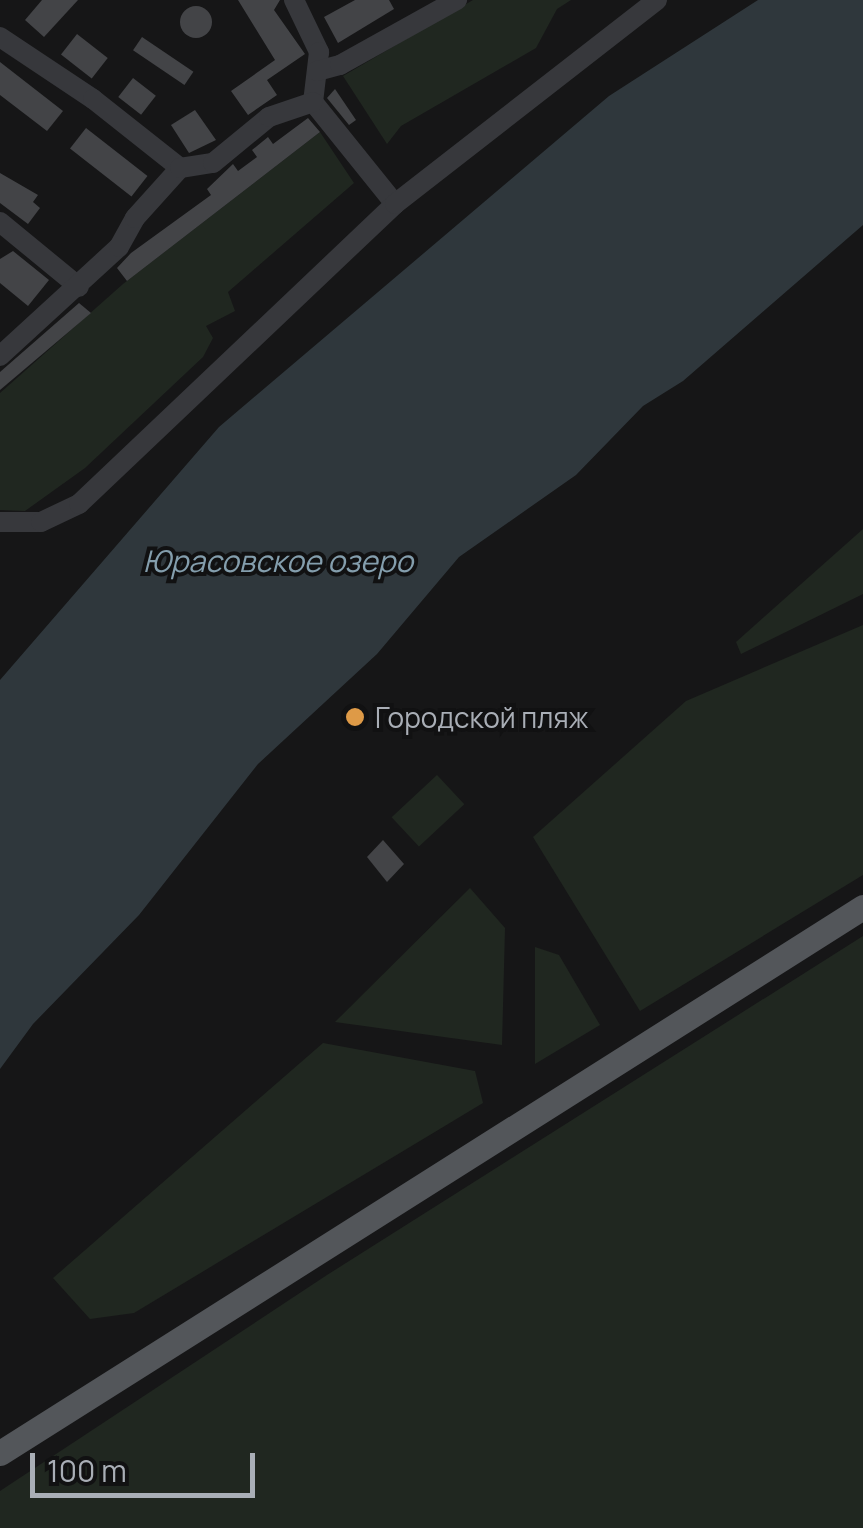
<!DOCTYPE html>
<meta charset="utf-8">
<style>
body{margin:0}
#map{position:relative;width:863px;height:1528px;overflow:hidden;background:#161617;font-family:Manrope,sans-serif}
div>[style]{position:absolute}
.green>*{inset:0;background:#202720;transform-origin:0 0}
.water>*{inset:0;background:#2f373c}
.building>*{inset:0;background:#434447;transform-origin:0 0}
.round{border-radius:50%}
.minor>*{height:20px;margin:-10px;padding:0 10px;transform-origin:10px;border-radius:10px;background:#37383c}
.major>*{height:25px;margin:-12.5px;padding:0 12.5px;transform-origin:12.5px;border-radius:12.5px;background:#53565a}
.dots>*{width:28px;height:28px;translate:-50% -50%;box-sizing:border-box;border:5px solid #111112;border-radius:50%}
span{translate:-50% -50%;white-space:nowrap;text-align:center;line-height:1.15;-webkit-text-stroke:8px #111112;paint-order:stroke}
.poi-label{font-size:28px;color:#a9aeb6}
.left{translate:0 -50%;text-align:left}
.water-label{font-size:30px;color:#849ead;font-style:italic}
.scale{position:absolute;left:30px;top:1453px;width:225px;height:45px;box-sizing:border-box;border:5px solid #a9aeb6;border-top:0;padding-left:12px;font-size:30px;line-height:35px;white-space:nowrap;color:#a9aeb6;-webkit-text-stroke:8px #111112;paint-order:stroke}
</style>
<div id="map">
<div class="green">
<i style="clip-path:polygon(473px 0,571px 0,557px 9px,536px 48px,401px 126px,387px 144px,343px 76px)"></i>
<i style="clip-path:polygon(320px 132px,354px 183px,228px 292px,235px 311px,206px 326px,213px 338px,203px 357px,85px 468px,25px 511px,0 510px,0 393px,123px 284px)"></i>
<i style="clip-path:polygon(863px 529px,863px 594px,741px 654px,736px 642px)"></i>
<i style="clip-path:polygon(863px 625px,863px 875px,640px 1011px,533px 837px,686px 701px)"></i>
<i style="left:437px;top:775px;width:40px;height:62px;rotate:47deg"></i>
<i style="clip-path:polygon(470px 888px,505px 928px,502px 1045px,335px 1022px)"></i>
<i style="clip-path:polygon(863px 936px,863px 1528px,0 1528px,0 1491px,327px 1275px)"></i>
<i style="clip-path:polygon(535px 947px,559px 955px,600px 1025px,535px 1064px)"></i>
<i style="clip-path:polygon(323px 1043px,475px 1071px,483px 1103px,134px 1313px,90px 1319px,53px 1278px)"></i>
</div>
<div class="water">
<i style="clip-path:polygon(758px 0,863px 0,863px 225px,683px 381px,643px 406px,576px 475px,459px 557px,377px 654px,258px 764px,139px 915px,33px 1024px,0 1069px,0 680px,219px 427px,609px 96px)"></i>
</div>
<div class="building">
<i style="clip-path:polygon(42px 0,78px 0,44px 37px,25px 20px)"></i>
<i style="clip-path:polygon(238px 0,280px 0,274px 10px,305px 54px,267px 80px,277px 95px,248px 115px,231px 91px,275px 60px)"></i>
<i style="clip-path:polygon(355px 0,389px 0,394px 9px,338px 43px,324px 17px)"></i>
<i class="round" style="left:180px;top:6px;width:32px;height:32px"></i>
<i style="left:77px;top:34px;width:39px;height:26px;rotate:38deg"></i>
<i style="left:142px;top:37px;width:62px;height:16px;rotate:34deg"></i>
<i style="clip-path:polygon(0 62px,63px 111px,47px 131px,0 95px)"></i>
<i style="left:133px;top:78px;width:29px;height:24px;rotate:38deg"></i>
<i style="clip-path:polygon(335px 89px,356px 120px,349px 125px,327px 98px)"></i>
<i style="clip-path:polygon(195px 110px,216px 140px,189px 153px,171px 125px)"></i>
<i style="clip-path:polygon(308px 118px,320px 132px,127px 281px,117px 268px,131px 253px,211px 195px,207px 189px,233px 164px,238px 171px,257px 157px,252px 150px,268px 137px,273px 144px)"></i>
<i style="left:86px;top:128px;width:78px;height:26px;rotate:38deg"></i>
<i style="clip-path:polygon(0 173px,38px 195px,33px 202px,40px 208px,28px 224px,0 203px)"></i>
<i style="clip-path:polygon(13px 251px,49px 280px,28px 306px,0 283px,0 259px)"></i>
<i style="clip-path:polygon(79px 303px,91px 313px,0 390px,0 372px)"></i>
<i style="clip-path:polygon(383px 840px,404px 864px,387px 882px,367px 857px)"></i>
</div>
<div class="minor">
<i style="left:294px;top:0;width:58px;rotate:64.3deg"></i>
<i style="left:319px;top:52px;width:50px;rotate:96.8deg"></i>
<i style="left:313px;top:102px;width:131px;rotate:51.2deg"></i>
<i style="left:0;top:37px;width:112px;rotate:33.7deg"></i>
<i style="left:93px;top:99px;width:111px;rotate:38.4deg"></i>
<i style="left:317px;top:71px;width:24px;rotate:-15deg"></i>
<i style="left:340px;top:65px;width:134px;rotate:-29.1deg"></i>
<i style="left:0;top:222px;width:102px;rotate:39.4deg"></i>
<i style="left:0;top:356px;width:161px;rotate:-42.5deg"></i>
<i style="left:119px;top:247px;width:33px;rotate:-61deg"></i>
<i style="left:135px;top:218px;width:67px;rotate:-48deg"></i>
<i style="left:180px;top:168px;width:33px;rotate:-9deg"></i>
<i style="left:213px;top:163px;width:72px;rotate:-39.4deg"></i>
<i style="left:269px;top:117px;width:46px;rotate:-18.8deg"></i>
<i style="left:0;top:522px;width:41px"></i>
<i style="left:41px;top:522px;width:42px;rotate:-25.3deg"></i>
<i style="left:79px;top:504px;width:436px;rotate:-43.5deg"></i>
<i style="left:395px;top:204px;width:332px;rotate:-37.9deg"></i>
</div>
<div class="major">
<i style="left:0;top:1453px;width:1021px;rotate:-32.32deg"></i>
</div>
<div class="dots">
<i style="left:355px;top:717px;background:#de9a47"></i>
</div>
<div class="poi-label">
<span class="left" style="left:375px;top:717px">Городской пляж</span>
</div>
<div class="water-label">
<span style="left:278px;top:561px">Юрасовское озеро</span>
</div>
<div class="scale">100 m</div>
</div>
